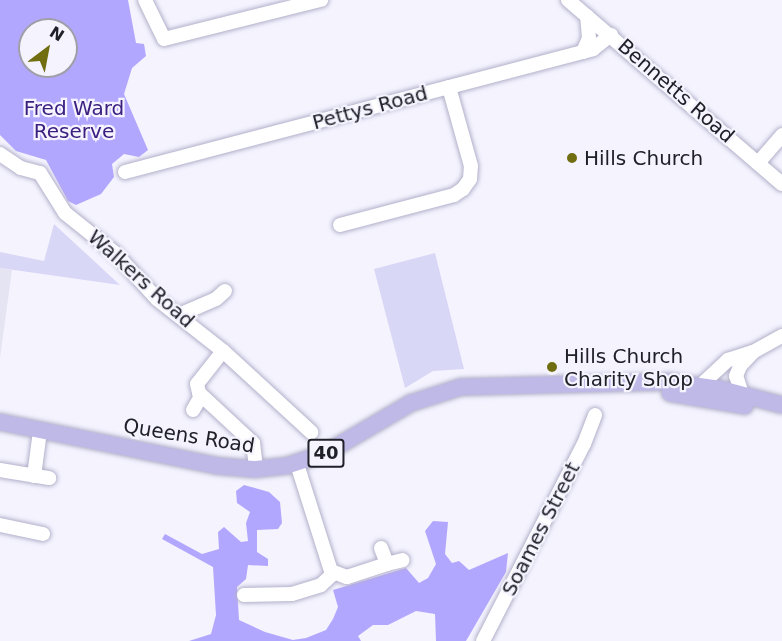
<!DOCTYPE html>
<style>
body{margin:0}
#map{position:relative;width:782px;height:641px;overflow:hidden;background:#f4f3fe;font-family:"DejaVu Sans",sans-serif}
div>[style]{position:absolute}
.built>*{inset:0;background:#e5e4f2}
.green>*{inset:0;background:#d9d7f6}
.forest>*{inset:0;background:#b2a7fe}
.roads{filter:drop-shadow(0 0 2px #b2b0ca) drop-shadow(0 0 2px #b2b0ca)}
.minor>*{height:14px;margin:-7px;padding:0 7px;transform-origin:7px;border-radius:7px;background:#fff}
.major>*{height:16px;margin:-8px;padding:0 8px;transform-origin:8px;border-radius:8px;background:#bfb9e8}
.dots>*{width:16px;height:16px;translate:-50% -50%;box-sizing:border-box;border:3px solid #f4f3fe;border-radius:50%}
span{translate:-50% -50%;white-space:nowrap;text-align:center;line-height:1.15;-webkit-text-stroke:4.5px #f4f3fe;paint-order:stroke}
.shield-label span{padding:2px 4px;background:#f4f3fe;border:2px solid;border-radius:4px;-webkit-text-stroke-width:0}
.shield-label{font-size:18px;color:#202029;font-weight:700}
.street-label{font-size:20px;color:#202029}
.park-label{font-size:20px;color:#3b2081}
.poi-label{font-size:20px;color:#202029}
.left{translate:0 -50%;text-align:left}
.north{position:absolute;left:18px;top:18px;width:60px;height:60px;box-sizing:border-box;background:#f4f3fe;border:2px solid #9f9fa9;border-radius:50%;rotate:32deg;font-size:16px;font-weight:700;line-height:24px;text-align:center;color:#202029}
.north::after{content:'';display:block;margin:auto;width:21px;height:27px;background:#706e10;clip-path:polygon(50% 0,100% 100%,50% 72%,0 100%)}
</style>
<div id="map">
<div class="built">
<i style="clip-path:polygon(0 268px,12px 270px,0 358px)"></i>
</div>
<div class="green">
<i style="clip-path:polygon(54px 224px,120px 285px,0 268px,0 252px,44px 261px)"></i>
<i style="clip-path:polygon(435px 253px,464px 369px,433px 371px,405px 388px,374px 269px)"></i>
</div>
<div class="forest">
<i style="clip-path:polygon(evenodd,0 0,128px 0,136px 43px,144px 44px,146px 56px,132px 68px,124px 94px,148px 150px,139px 157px,124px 154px,112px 164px,114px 177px,101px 194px,76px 205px,68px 201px,46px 160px,16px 151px,0 135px,0 0,30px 30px,66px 30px,66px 66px,30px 66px,30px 30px)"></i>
<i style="clip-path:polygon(244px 485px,269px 492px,280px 502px,282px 523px,278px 529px,257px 530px,257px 552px,268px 559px,268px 566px,248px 565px,246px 579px,237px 587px,239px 620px,265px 632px,293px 640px,306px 638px,326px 630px,333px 619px,338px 607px,333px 590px,406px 568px,419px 583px,428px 578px,436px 564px,425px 531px,433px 521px,448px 522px,445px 554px,452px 563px,459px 561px,469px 570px,508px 553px,506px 572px,466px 641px,436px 641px,435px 614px,416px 611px,388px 625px,373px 625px,358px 636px,361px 641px,189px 641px,211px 634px,216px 615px,213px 567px,162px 539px,165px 534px,202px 554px,219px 549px,218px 532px,224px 527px,241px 542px,248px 541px,246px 523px,250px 512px,237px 503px,236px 491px)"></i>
</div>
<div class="roads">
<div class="minor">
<i style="left:145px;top:0;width:43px;rotate:64deg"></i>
<i style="left:164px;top:39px;width:162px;rotate:-14deg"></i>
<i style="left:568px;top:0;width:282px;rotate:40.7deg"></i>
<i style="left:583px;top:52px;width:15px;rotate:-67deg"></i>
<i style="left:589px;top:38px;width:22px;rotate:-95deg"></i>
<i style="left:0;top:154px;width:25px;rotate:34deg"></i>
<i style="left:21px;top:168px;width:20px;rotate:15deg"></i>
<i style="left:40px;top:173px;width:47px;rotate:58deg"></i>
<i style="left:65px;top:213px;width:64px;rotate:38.7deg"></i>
<i style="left:115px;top:253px;width:62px;rotate:47.6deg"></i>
<i style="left:157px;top:299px;width:84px;rotate:38.2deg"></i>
<i style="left:223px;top:351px;width:120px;rotate:42.6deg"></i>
<i style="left:758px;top:163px;width:37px;rotate:-49deg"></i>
<i style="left:125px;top:172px;width:484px;rotate:-14.7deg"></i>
<i style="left:593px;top:49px;width:23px;rotate:-38deg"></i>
<i style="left:340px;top:225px;width:118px;rotate:-14.7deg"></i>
<i style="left:454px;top:195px;width:11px;rotate:-34deg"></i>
<i style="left:463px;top:189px;width:12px;rotate:-55deg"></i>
<i style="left:470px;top:179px;width:13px;rotate:-86deg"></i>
<i style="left:471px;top:166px;width:82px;rotate:-105.6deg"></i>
<i style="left:179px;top:315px;width:40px;rotate:-23.4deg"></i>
<i style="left:216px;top:299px;width:12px;rotate:-42deg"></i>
<i style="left:223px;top:351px;width:42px;rotate:128.2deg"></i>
<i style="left:197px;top:384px;width:9px;rotate:77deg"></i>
<i style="left:199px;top:393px;width:74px;rotate:42.8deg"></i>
<i style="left:253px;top:443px;width:26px;rotate:83deg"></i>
<i style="left:701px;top:385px;width:37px;rotate:-43deg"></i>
<i style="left:728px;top:360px;width:26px;rotate:-18deg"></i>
<i style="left:742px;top:394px;width:19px;rotate:-108deg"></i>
<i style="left:736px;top:376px;width:11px;rotate:-68deg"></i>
<i style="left:740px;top:366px;width:19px;rotate:-47deg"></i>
<i style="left:753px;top:352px;width:33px;rotate:-29deg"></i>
<i style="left:193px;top:410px;width:16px;rotate:-60deg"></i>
<i style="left:297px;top:464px;width:112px;rotate:72.4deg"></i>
<i style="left:331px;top:571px;width:17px;rotate:21deg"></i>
<i style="left:347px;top:577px;width:42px;rotate:-18deg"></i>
<i style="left:0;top:470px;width:50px;rotate:9.3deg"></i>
<i style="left:34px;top:476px;width:45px;rotate:-82.4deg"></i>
<i style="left:0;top:525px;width:44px;rotate:11.8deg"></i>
<i style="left:381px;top:548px;width:17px;rotate:69deg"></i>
<i style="left:387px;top:564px;width:16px;rotate:-14deg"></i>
<i style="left:244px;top:595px;width:48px;rotate:-1.2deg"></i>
<i style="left:292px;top:594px;width:30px;rotate:-17deg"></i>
<i style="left:321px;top:585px;width:18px;rotate:-43deg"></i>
<i style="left:483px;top:641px;width:221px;rotate:-62.9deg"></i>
<i style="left:584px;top:444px;width:31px;rotate:-69deg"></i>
</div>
<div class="major">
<i style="left:670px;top:393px;width:76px;rotate:9.8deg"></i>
<i style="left:0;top:422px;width:222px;rotate:11.4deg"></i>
<i style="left:218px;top:466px;width:38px;rotate:5deg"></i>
<i style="left:256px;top:469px;width:30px;rotate:-6deg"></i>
<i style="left:286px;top:466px;width:40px;rotate:-18deg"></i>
<i style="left:324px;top:454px;width:101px;rotate:-30.4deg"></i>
<i style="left:411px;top:403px;width:52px;rotate:-17.7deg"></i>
<i style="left:461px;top:387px;width:210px;rotate:-1.4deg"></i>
<i style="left:671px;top:382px;width:50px;rotate:8deg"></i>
<i style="left:721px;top:389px;width:63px;rotate:14.7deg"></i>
</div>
</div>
<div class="dots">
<i style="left:572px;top:158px;background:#706e10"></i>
<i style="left:552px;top:367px;background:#706e10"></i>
</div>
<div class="shield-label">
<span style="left:326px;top:453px">40</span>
</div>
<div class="street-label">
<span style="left:676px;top:91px;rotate:41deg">Bennetts Road</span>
<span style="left:370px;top:108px;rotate:-15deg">Pettys Road</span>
<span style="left:141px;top:279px;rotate:42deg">Walkers Road</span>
<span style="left:189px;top:436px;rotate:9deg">Queens Road</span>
<span style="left:541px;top:529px;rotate:-63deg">Soames Street</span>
</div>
<div class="park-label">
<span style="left:74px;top:120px">Fred Ward<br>Reserve</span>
</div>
<div class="poi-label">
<span class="left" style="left:584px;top:158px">Hills Church</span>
<span class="left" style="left:564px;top:368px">Hills Church<br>Charity Shop</span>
</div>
<div class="north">N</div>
</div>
